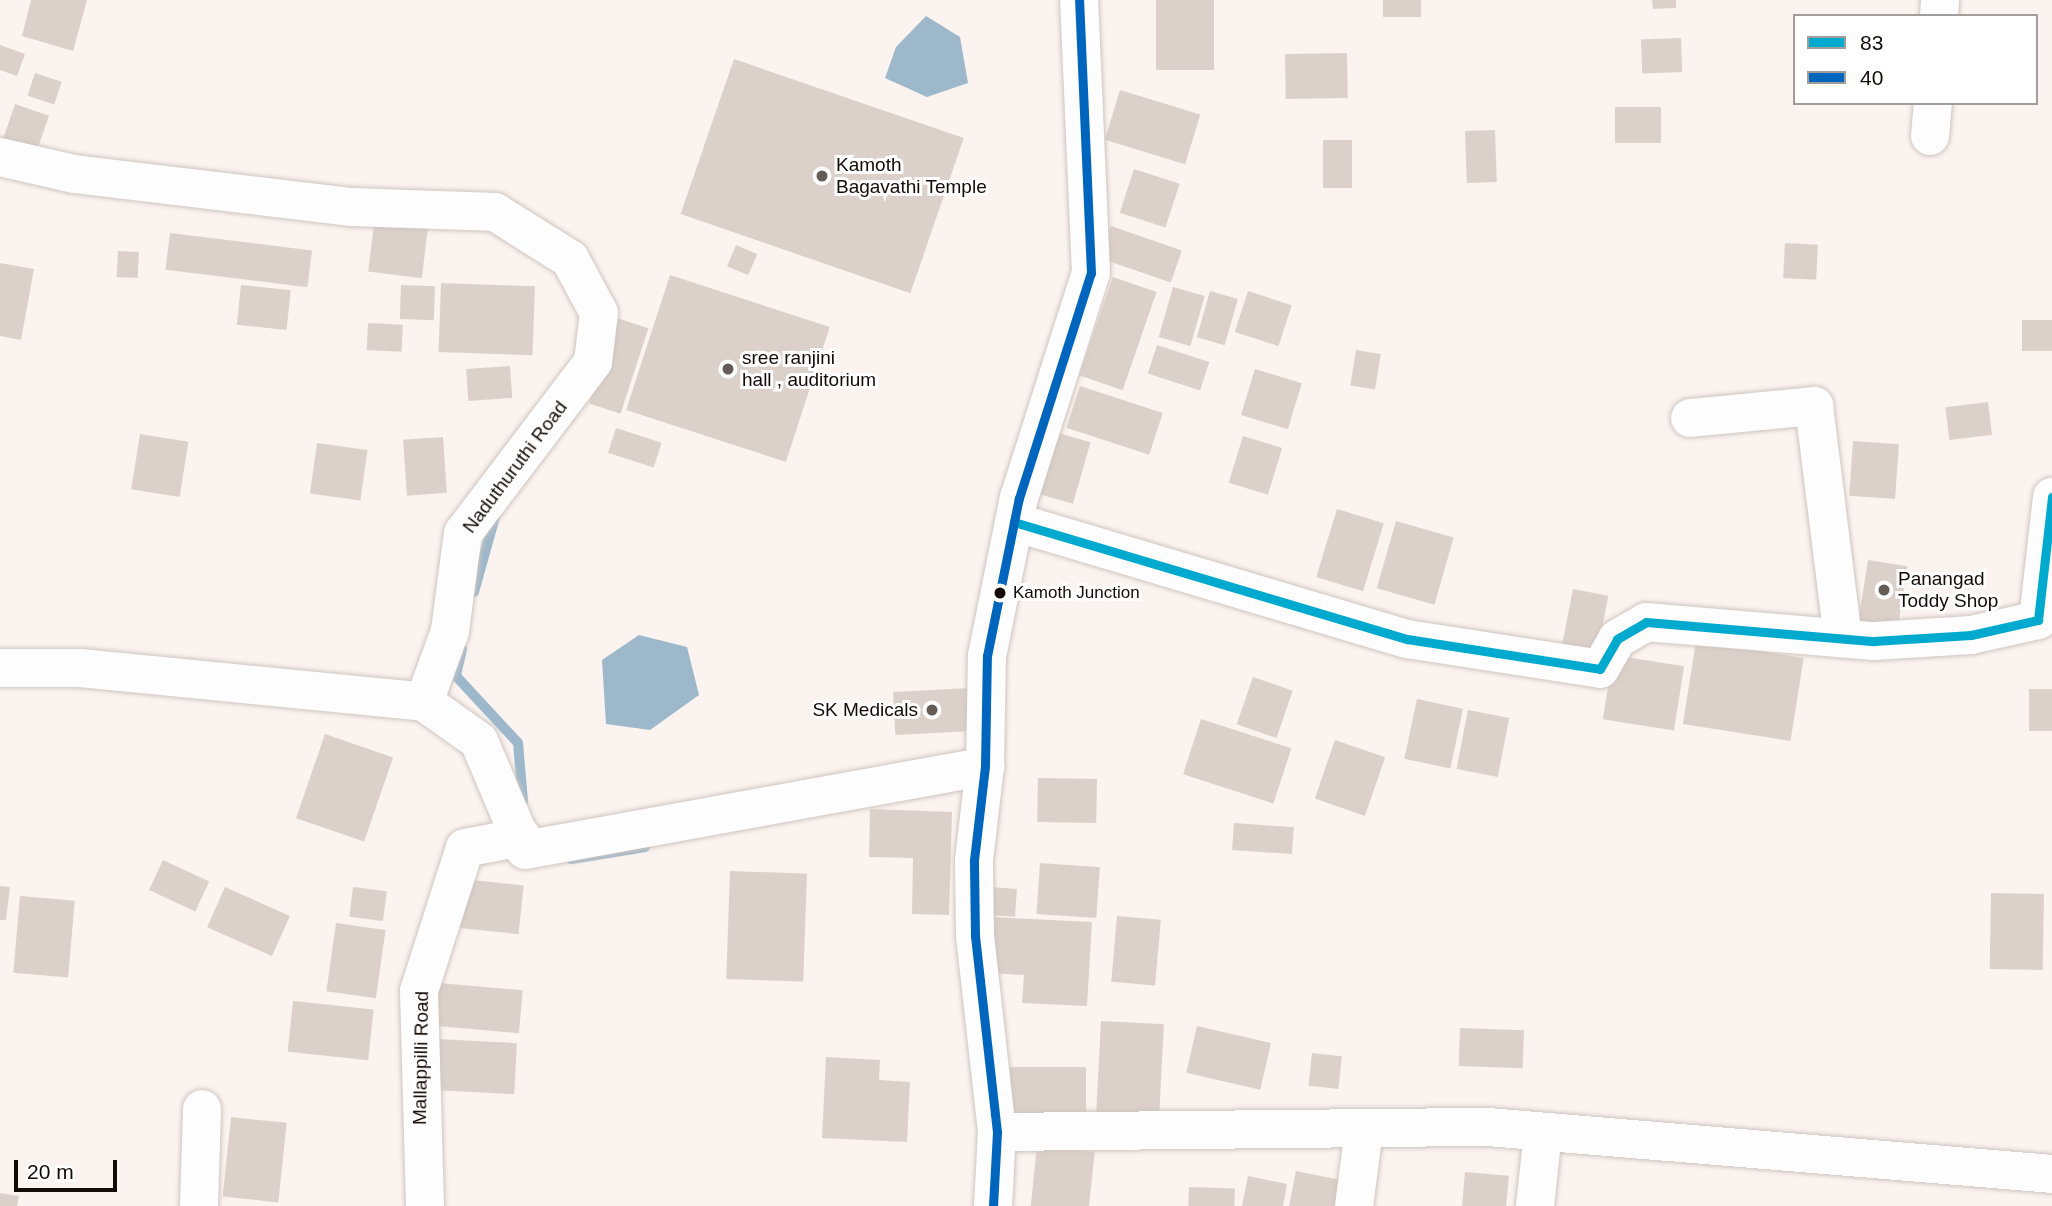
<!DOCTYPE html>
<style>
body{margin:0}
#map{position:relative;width:2052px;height:1206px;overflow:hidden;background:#faf3ef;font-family:Arial,sans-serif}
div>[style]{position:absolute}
.water>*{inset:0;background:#9eb8cb}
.stream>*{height:10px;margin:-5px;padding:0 5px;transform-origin:5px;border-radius:5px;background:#9eb8cb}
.building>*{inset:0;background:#dcd1ca;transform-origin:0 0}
.roads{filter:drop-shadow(0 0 2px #cec5c0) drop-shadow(0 0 2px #cec5c0)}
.minor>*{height:38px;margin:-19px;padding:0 19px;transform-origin:19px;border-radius:19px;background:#fefdfd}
.major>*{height:38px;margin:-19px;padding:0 19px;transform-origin:19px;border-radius:19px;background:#fefdfd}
.bus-1>*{height:9px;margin:-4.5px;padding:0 4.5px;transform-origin:4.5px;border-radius:4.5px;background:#00a9ce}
.bus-2>*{height:9px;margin:-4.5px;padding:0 4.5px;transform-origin:4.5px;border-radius:4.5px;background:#0065bd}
.dots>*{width:19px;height:19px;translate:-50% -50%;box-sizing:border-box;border:4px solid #fff;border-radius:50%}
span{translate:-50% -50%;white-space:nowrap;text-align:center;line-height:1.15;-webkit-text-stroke:6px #fff;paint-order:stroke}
.bus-label{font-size:17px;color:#150b06}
.left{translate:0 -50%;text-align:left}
.poi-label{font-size:19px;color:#150b06}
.right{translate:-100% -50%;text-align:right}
.street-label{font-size:19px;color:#150b06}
.legend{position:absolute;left:1793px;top:14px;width:245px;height:91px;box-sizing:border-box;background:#fff;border:2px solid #a19d9b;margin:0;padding:9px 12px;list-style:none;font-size:21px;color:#150b06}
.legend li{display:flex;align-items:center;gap:14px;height:35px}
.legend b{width:35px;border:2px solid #a19d9b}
.scale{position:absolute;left:14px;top:1160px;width:103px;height:32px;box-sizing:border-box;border:4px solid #150b06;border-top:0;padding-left:9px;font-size:21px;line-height:24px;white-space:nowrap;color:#150b06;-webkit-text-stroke:5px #fff;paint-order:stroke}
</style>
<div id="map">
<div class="water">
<i style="clip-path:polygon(926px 16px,960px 37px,968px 83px,927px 97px,885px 78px,896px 47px)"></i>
<i style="clip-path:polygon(639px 635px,687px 647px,699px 695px,650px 730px,606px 724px,602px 660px)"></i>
</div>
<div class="stream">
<i style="left:474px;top:592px;width:78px;rotate:-74.4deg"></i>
<i style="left:462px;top:649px;width:28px;rotate:103deg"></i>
<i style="left:456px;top:676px;width:91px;rotate:47.2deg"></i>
<i style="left:518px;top:743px;width:58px;rotate:85.1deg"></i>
<i style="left:571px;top:859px;width:75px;rotate:-9.2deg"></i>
</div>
<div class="building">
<i style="clip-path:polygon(31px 0,87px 0,73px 51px,22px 36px)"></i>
<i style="left:1156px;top:0;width:58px;height:70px"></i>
<i style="left:1383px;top:0;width:38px;height:17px"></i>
<i style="clip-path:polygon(1652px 0,1676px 0,1676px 8px,1653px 9px)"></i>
<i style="left:1681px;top:38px;width:34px;height:40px;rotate:88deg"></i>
<i style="clip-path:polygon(0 45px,25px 54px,17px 76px,0 70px)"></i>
<i style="left:1347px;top:53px;width:45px;height:62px;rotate:89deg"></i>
<i style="left:734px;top:59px;width:243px;height:164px;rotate:19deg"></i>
<i style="left:35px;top:73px;width:28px;height:24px;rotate:18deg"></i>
<i style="left:1120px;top:90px;width:84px;height:52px;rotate:17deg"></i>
<i style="left:15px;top:104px;width:36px;height:43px;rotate:19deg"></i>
<i style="left:1661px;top:107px;width:36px;height:46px;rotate:90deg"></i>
<i style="left:1495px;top:130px;width:52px;height:30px;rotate:88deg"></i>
<i style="left:1323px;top:140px;width:29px;height:48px"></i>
<i style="left:1134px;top:169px;width:48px;height:46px;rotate:18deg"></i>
<i style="left:375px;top:216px;width:54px;height:56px;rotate:7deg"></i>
<i style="left:1111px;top:226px;width:75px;height:34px;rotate:19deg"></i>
<i style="left:170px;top:233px;width:143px;height:37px;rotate:7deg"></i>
<i style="left:1785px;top:243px;width:33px;height:35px;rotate:3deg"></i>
<i style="left:736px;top:245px;width:23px;height:23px;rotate:23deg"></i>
<i style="left:118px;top:251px;width:21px;height:26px;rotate:3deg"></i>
<i style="clip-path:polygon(0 263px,34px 269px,21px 340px,0 336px)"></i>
<i style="left:670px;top:275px;width:168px;height:142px;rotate:18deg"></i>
<i style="left:1113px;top:277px;width:46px;height:104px;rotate:19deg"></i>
<i style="left:441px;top:283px;width:94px;height:69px;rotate:2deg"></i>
<i style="left:241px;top:285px;width:50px;height:40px;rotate:6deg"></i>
<i style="left:401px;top:285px;width:34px;height:34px;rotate:2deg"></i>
<i style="left:1173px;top:287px;width:33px;height:52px;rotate:16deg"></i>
<i style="left:1210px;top:291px;width:29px;height:48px;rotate:16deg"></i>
<i style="left:1248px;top:291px;width:46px;height:43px;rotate:18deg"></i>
<i style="left:617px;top:318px;width:33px;height:90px;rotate:18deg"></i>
<i style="left:2022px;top:320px;width:30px;height:31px"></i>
<i style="left:368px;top:323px;width:35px;height:27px;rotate:3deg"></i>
<i style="left:1157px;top:345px;width:55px;height:30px;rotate:18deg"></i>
<i style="left:1356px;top:350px;width:25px;height:36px;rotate:9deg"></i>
<i style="left:510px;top:366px;width:32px;height:44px;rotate:86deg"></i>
<i style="left:1255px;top:369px;width:49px;height:48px;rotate:17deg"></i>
<i style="left:1080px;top:386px;width:87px;height:44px;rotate:18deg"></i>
<i style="left:1988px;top:402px;width:33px;height:43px;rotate:83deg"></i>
<i style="left:616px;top:428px;width:48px;height:26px;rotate:18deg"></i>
<i style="left:1055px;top:432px;width:37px;height:64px;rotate:16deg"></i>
<i style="left:140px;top:434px;width:49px;height:56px;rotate:9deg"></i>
<i style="left:1243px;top:436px;width:41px;height:49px;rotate:17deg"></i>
<i style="left:443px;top:437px;width:56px;height:40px;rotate:86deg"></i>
<i style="left:1853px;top:441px;width:46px;height:55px;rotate:4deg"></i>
<i style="left:317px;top:443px;width:51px;height:51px;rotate:8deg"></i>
<i style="left:1337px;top:509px;width:49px;height:71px;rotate:17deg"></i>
<i style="left:1396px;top:521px;width:60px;height:70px;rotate:16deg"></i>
<i style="left:1868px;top:560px;width:40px;height:62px;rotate:9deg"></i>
<i style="left:1573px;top:589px;width:36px;height:63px;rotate:11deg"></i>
<i style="left:1696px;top:641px;width:109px;height:84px;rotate:9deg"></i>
<i style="left:1613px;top:655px;width:72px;height:65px;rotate:9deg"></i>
<i style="left:1253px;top:677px;width:42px;height:50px;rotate:19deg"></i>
<i style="left:970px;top:688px;width:43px;height:77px;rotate:87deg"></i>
<i style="left:2029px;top:689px;width:23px;height:42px"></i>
<i style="left:1417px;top:699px;width:47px;height:61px;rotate:12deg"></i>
<i style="left:1468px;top:710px;width:42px;height:60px;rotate:11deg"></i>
<i style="left:1201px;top:719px;width:95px;height:58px;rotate:18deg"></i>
<i style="left:325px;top:734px;width:72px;height:89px;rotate:19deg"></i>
<i style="left:1335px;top:740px;width:53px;height:62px;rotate:19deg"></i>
<i style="left:1038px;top:778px;width:59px;height:44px;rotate:1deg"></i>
<i style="clip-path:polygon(870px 809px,952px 812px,949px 915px,912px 914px,913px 858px,869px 857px)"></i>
<i style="left:1234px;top:823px;width:60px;height:27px;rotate:4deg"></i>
<i style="left:163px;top:860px;width:51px;height:33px;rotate:25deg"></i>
<i style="left:1040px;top:863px;width:60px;height:51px;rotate:4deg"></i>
<i style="left:730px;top:871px;width:77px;height:108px;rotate:2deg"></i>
<i style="left:462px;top:879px;width:62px;height:49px;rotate:6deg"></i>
<i style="clip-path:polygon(0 886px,10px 887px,6px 920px,0 920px)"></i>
<i style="left:225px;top:887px;width:71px;height:44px;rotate:24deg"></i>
<i style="left:353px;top:887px;width:34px;height:30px;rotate:7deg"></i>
<i style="left:990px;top:887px;width:27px;height:28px;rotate:4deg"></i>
<i style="left:1991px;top:893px;width:53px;height:76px;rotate:1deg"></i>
<i style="left:20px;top:896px;width:55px;height:77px;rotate:5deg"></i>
<i style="left:1117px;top:916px;width:44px;height:66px;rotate:5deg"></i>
<i style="clip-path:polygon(992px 917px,1092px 922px,1087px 1006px,1022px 1003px,1024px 975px,990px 973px)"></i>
<i style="left:336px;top:923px;width:50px;height:69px;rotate:8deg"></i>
<i style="left:439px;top:983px;width:84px;height:43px;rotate:5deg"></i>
<i style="left:293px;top:1001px;width:81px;height:51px;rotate:6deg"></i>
<i style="left:1101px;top:1021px;width:63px;height:104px;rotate:3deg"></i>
<i style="left:1197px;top:1026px;width:76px;height:48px;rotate:13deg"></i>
<i style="left:1460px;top:1028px;width:64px;height:38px;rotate:2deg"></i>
<i style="left:437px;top:1039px;width:80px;height:51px;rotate:3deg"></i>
<i style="left:1312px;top:1053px;width:30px;height:33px;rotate:6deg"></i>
<i style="clip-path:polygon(826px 1057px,880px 1060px,879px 1080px,910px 1082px,907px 1142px,822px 1138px)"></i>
<i style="left:1086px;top:1067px;width:55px;height:79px;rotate:90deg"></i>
<i style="left:231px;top:1117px;width:56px;height:80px;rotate:6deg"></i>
<i style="left:1037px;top:1146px;width:58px;height:60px;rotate:6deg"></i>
<i style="clip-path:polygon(1296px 1171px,1341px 1180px,1336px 1206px,1289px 1206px)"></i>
<i style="left:1465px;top:1172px;width:44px;height:34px;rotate:5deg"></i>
<i style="clip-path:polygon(1248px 1176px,1287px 1184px,1283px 1206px,1242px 1206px)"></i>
<i style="left:1189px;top:1187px;width:46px;height:19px;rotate:2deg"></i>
<i style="clip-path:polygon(0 1193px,19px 1196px,17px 1206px,0 1206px)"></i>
</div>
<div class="roads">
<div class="minor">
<i style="left:1939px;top:16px;width:16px;rotate:-86deg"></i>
<i style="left:1930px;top:136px;width:33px;rotate:-85deg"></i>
<i style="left:0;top:157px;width:76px;rotate:12.9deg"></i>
<i style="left:74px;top:174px;width:280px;rotate:6.8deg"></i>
<i style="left:352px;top:207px;width:143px;rotate:2deg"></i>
<i style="left:495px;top:212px;width:89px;rotate:32.1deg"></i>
<i style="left:570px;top:259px;width:61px;rotate:61.8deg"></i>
<i style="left:599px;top:313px;width:49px;rotate:97deg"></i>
<i style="left:593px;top:362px;width:215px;rotate:127.2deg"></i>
<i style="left:463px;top:533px;width:99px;rotate:97.6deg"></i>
<i style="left:450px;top:631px;width:76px;rotate:110.1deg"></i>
<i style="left:424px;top:702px;width:67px;rotate:35.3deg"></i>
<i style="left:479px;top:741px;width:118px;rotate:67.1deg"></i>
<i style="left:525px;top:850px;width:468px;rotate:-10.3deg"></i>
<i style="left:1690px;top:418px;width:125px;rotate:-5.5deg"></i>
<i style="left:1814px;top:406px;width:234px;rotate:82.9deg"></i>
<i style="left:1014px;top:522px;width:410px;rotate:16.6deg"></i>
<i style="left:1407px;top:639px;width:195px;rotate:8.8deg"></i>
<i style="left:1600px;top:669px;width:34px;rotate:-60deg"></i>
<i style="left:1617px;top:639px;width:34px;rotate:-30deg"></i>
<i style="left:1646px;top:622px;width:229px;rotate:4.8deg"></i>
<i style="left:1874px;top:641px;width:97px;rotate:-3.5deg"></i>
<i style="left:1971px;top:635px;width:69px;rotate:-12.6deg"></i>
<i style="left:2038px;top:620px;width:124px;rotate:-83.5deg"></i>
<i style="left:0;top:668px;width:80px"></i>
<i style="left:80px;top:668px;width:346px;rotate:5.6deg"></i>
<i style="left:997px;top:1132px;width:491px;rotate:-0.6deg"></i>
<i style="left:1488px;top:1127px;width:566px;rotate:4.76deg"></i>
<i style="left:199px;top:1206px;width:97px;rotate:-88.2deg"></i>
<i style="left:425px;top:1206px;width:215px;rotate:-91.6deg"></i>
<i style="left:419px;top:991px;width:150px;rotate:-72.2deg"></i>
<i style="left:465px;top:848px;width:58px;rotate:-10.9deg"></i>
<i style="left:1354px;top:1206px;width:77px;rotate:-82.5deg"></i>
<i style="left:1535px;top:1206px;width:74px;rotate:-83.8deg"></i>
</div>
<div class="major">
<i style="left:993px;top:1206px;width:74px;rotate:-86.9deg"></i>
<i style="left:997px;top:1132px;width:197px;rotate:-96.4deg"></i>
<i style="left:975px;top:936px;width:76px;rotate:-90.8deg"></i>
<i style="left:974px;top:860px;width:95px;rotate:-83.3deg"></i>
<i style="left:985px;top:766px;width:110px;rotate:-89deg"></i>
<i style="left:987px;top:656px;width:161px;rotate:-78.6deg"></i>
<i style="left:1019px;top:498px;width:236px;rotate:-72.3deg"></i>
<i style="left:1091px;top:273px;width:273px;rotate:-92.5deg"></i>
</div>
</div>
<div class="bus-1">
<i style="left:1014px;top:522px;width:410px;rotate:16.6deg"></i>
<i style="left:1407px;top:639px;width:195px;rotate:8.8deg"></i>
<i style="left:1600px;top:669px;width:34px;rotate:-60deg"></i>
<i style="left:1617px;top:639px;width:34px;rotate:-30deg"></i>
<i style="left:1646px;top:622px;width:229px;rotate:4.8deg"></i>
<i style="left:1874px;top:641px;width:97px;rotate:-3.5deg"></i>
<i style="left:1971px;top:635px;width:69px;rotate:-12.6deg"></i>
<i style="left:2038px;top:620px;width:124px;rotate:-83.5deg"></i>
</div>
<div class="bus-2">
<i style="left:993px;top:1206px;width:74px;rotate:-86.9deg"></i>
<i style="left:997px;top:1132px;width:197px;rotate:-96.4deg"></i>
<i style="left:975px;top:936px;width:76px;rotate:-90.8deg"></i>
<i style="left:974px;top:860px;width:95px;rotate:-83.3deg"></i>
<i style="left:985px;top:766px;width:110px;rotate:-89deg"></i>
<i style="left:987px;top:656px;width:161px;rotate:-78.6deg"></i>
<i style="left:1019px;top:498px;width:236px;rotate:-72.3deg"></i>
<i style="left:1091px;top:273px;width:273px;rotate:-92.5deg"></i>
</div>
<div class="dots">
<i style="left:822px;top:176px;background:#655c58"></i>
<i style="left:728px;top:369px;background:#655c58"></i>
<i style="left:1884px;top:590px;background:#655c58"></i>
<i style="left:1000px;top:593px;background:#150b06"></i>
<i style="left:932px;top:710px;background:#655c58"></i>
</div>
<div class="bus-label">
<span class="left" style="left:1013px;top:593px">Kamoth Junction</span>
</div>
<div class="poi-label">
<span class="left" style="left:836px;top:176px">Kamoth<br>Bagavathi Temple</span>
<span class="left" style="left:742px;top:369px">sree ranjini<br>hall , auditorium</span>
<span class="left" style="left:1898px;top:590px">Panangad<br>Toddy Shop</span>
<span class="right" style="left:918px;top:710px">SK Medicals</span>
</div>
<div class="street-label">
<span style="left:515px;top:467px;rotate:-53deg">Naduthuruthi Road</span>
<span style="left:421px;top:1058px;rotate:-89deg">Mallappilli Road</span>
</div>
<ul class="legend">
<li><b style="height:9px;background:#00a9ce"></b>83</li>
<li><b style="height:9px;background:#0065bd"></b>40</li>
</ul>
<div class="scale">20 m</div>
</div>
